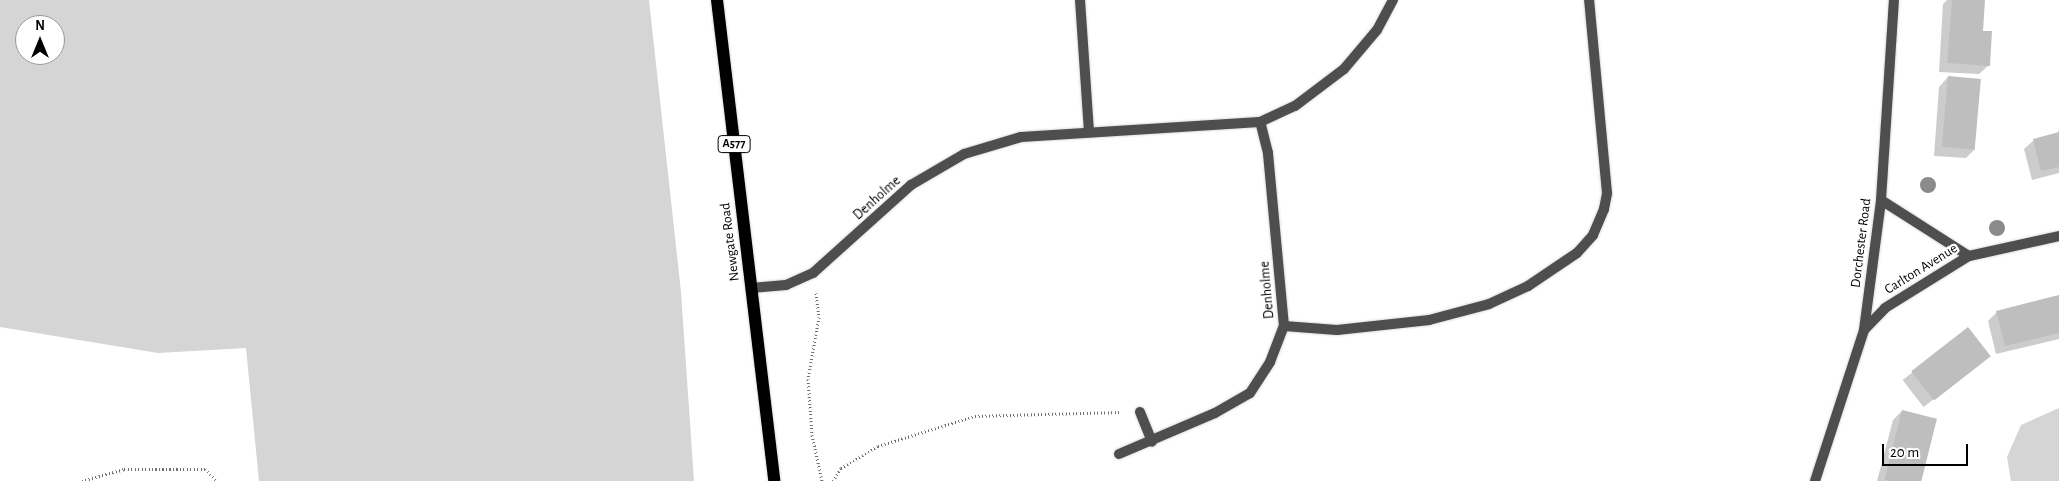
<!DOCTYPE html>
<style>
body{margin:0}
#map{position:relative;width:2059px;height:481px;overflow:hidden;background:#fff;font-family:"Alegreya Sans",sans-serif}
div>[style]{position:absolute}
.green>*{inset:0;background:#d5d5d5}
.shadow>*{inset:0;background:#0003;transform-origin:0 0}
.building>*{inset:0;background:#bebebe;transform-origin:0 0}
.path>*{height:3px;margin-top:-1.5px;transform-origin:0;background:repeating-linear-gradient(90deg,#707070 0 1px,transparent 0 3.5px)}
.roads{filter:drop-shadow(0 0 1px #dbdbdb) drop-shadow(0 0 1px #dbdbdb)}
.street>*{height:10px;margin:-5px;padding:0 5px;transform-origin:5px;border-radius:5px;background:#4e4e4e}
.primary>*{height:12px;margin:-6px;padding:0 6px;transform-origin:6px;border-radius:6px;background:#000}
.trees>*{width:16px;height:16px;margin:-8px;border-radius:50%;background:#8b8b8b}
span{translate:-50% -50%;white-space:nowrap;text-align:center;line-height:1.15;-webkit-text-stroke:4.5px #fff;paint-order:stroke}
.shield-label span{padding:1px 4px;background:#fff;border:1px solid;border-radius:4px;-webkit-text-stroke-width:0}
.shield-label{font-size:12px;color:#000;font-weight:700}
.street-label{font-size:14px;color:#000}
.north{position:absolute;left:15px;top:15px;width:50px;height:50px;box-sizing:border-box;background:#fff;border:1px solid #999;border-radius:50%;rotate:0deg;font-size:14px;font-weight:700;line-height:20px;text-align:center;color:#000}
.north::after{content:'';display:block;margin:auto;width:18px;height:22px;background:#000;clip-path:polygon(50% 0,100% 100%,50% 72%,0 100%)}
.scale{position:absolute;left:1882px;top:444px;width:86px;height:22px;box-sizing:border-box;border:2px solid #000;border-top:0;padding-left:6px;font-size:15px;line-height:18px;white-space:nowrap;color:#000;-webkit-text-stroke:4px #fff;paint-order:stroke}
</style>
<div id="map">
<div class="green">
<i style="clip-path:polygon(evenodd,0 0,649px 0,681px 292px,694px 481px,259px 481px,246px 348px,158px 353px,0 327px,0 0,25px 25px,55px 25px,55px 55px,25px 55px,25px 25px)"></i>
<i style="clip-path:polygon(2059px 408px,2059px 481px,2011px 481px,2007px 457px,2021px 425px)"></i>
</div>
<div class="shadow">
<i style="clip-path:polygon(1947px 0,1984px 0,1982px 32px,1989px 65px,1979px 74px,1939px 72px,1943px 4px)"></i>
<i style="clip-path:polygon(1948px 77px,1975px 149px,1966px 158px,1934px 156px,1939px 87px)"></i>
<i style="clip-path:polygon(2059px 130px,2059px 173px,2032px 180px,2024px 149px,2034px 140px,2057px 134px)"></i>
<i style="clip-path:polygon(2059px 296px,2059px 339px,1996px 354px,1988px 321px,1997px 312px)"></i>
<i style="left:1968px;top:329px;width:34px;height:83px;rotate:52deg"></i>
<i style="clip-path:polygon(1902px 411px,1936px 420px,1920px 481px,1877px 481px,1893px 420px)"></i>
</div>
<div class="building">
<i style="clip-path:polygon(1952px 0,1985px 0,1983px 31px,1992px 31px,1990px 66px,1947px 63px)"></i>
<i style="left:1948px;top:76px;width:33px;height:71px;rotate:5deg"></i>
<i style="clip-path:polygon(2059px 132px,2059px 167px,2041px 171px,2033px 139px)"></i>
<i style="clip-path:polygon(2059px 295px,2059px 333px,2005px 346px,1996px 311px)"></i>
<i style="left:1968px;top:327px;width:37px;height:72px;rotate:52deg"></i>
<i style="left:1902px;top:410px;width:36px;height:72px;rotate:14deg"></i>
</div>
<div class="path">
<i style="left:816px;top:293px;width:24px;rotate:83deg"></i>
<i style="left:819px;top:317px;width:63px;rotate:100.1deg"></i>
<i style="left:808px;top:379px;width:56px;rotate:85.9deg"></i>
<i style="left:812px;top:435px;width:47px;rotate:77.7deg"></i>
<i style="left:82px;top:481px;width:44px;rotate:-15.9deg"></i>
<i style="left:124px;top:469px;width:81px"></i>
<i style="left:205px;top:469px;width:17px;rotate:45deg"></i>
<i style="left:833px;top:481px;width:15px;rotate:-58deg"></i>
<i style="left:841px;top:468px;width:43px;rotate:-30.7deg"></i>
<i style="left:878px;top:446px;width:102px;rotate:-17.2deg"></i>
<i style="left:975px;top:416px;width:147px;rotate:-1.6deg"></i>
</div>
<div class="roads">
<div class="street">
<i style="left:1080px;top:0;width:132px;rotate:86.1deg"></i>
<i style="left:1881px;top:200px;width:104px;rotate:32.5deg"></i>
<i style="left:751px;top:288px;width:35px;rotate:-5deg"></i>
<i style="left:786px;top:285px;width:30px;rotate:-24deg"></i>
<i style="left:813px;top:273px;width:132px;rotate:-41.9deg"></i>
<i style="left:911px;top:185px;width:61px;rotate:-30.3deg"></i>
<i style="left:964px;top:154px;width:59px;rotate:-16.6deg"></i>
<i style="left:1021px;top:137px;width:239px;rotate:-3.6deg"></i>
<i style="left:1260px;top:122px;width:38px;rotate:-25deg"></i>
<i style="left:1295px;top:106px;width:61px;rotate:-37.1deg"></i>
<i style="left:1344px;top:69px;width:51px;rotate:-49.8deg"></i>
<i style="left:1377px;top:30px;width:34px;rotate:-62deg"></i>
<i style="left:1284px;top:326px;width:53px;rotate:4.3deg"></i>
<i style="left:1337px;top:330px;width:93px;rotate:-6.2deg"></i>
<i style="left:1429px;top:320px;width:62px;rotate:-14.9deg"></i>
<i style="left:1489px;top:304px;width:43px;rotate:-24.8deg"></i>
<i style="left:1528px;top:286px;width:59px;rotate:-34deg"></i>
<i style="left:1577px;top:253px;width:24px;rotate:-48deg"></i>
<i style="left:1593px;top:235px;width:28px;rotate:-67deg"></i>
<i style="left:1604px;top:209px;width:16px;rotate:-79deg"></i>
<i style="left:1607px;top:193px;width:194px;rotate:-95.3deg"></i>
<i style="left:1864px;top:330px;width:30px;rotate:-46deg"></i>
<i style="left:1885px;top:308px;width:99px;rotate:-31.8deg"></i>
<i style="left:1969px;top:256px;width:92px;rotate:-12.5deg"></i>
<i style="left:1140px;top:412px;width:32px;rotate:68deg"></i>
<i style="left:1119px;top:454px;width:104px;rotate:-23.1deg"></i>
<i style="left:1215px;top:413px;width:40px;rotate:-29.7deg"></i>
<i style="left:1250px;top:393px;width:37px;rotate:-57deg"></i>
<i style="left:1270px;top:362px;width:39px;rotate:-69deg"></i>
<i style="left:1284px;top:326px;width:174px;rotate:-95.3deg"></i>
<i style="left:1268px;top:153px;width:32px;rotate:-104deg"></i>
<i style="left:1815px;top:481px;width:159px;rotate:-72deg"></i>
<i style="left:1864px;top:330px;width:131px;rotate:-82.5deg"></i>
<i style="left:1881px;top:200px;width:200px;rotate:-86.3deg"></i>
</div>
<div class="primary">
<i style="left:717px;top:0;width:484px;rotate:83.2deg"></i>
</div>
</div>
<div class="trees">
<i style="left:1928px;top:185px"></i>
<i style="left:1997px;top:228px"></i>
</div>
<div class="shield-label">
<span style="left:734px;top:144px">A577</span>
</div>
<div class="street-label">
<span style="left:877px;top:198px;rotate:-42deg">Denholme</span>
<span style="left:730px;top:242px;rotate:-97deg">Newgate Road</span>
<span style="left:1861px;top:243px;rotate:-83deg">Dorchester Road</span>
<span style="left:1921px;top:269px;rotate:-32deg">Carlton Avenue</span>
<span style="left:1267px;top:290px;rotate:-95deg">Denholme</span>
</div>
<div class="north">N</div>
<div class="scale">20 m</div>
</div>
